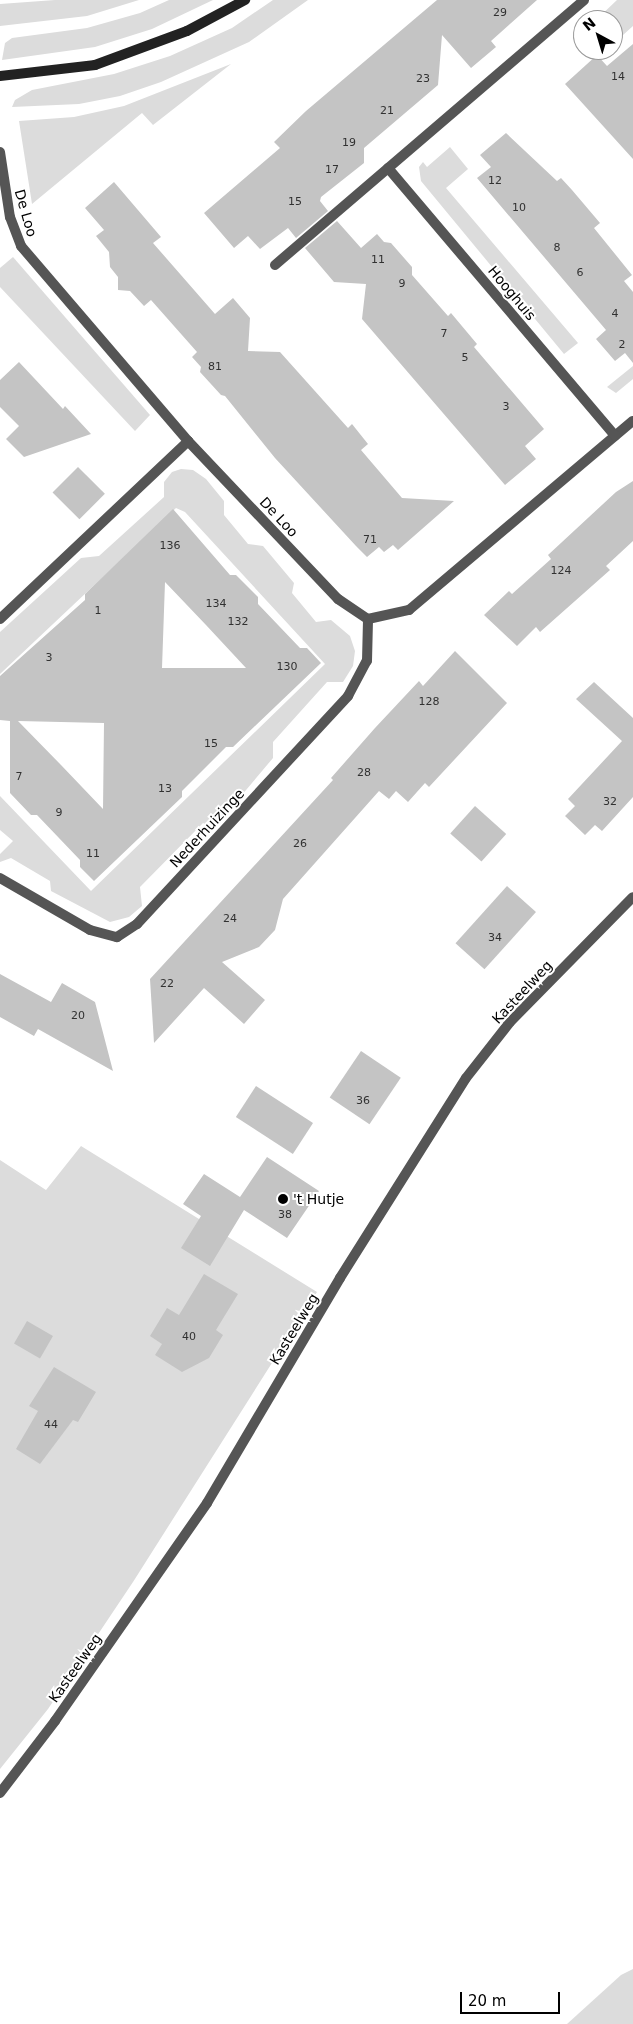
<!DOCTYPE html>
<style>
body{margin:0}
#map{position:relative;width:633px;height:2024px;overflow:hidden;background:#fff;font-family:"DejaVu Sans",sans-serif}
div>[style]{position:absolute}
.green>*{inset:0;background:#dcdcdc}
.building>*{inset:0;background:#c4c4c4;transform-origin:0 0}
.street>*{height:10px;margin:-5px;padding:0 5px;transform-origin:5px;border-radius:5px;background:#555}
.secondary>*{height:10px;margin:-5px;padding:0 5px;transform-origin:5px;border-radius:5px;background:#222}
.dots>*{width:14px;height:14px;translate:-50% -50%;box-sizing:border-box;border:2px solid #fff;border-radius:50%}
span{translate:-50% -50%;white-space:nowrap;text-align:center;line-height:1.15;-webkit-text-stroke:4px #fff;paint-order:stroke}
.number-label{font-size:11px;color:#313131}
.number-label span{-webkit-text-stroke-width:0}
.street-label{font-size:14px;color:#000}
.poi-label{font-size:14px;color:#000}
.left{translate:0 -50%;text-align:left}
.north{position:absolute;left:573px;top:10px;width:50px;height:50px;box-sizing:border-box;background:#fff;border:1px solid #999;border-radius:50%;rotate:321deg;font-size:14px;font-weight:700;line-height:20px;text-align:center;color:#000}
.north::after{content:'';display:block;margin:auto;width:18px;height:22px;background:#000;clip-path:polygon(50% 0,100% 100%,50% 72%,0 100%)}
.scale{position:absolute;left:460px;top:1992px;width:100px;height:22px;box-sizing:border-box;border:2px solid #000;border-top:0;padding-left:6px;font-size:15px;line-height:18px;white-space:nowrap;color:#000;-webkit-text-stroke:4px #fff;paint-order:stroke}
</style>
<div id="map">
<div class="green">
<i style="clip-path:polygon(55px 0,139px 0,87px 16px,0 26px,0 4px)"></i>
<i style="clip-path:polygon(169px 0,213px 0,152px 29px,95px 47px,2px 60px,5px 43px,12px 38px,87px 28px,140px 13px)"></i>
<i style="clip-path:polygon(273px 0,308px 0,249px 42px,161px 82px,120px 96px,79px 104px,12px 107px,15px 100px,32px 90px,114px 74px,170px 56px,232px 28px)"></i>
<i style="clip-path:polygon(617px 0,633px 0,633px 26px,613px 44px,613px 20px,596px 20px)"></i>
<i style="clip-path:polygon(231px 64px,153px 125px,142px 113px,32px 204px,19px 121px,74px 117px,124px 106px)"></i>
<i style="clip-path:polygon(450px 147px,468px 169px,446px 188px,578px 343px,564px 354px,421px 181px,419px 167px,423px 162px,427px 167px)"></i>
<i style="clip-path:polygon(13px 257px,150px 415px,135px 431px,0 287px,0 268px)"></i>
<i style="clip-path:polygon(633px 366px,633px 379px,616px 393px,607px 387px)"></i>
<i style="clip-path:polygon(181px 469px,193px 470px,206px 479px,224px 501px,224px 515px,248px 544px,263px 546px,294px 583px,292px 593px,316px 622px,331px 620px,350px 636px,355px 651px,353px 666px,343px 682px,327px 682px,273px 742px,273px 758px,214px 828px,203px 823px,140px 887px,142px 906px,129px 917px,110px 922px,51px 891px,50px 881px,11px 858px,0 862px,0 854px,13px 841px,0 830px,0 796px,91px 891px,325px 664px,185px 512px,176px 508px,0 674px,0 632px,81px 558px,99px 556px,164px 497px,164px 482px,172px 472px)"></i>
<i style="clip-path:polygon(81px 1146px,317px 1292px,133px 1582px,48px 1709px,0 1769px,0 1160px,46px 1190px)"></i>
<i style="clip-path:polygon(633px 1969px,633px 2024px,567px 2024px,621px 1975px)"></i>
</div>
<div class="building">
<i style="clip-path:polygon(437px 0,537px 0,491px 41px,496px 47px,471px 68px,442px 35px,438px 85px,364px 148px,364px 163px,321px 197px,320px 201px,328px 211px,296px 238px,288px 228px,260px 249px,248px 236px,234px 248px,204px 213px,280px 148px,274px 142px,306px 111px)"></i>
<i style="clip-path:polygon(633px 44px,633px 159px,565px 84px,597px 55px,607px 66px)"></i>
<i style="clip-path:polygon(506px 133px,557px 181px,561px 178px,572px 190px,600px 223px,594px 228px,632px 275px,624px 281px,633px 292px,633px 363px,625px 353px,615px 361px,596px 339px,606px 330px,477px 178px,491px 167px,480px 155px)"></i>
<i style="clip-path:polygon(114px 182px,161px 237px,153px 243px,215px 314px,233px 298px,250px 318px,248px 351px,280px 352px,348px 428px,352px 424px,368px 444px,361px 450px,402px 498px,454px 501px,398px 550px,393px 545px,384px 552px,379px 547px,367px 557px,356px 546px,275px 458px,225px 396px,221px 395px,200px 372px,201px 367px,192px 357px,197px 352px,151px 300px,144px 306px,130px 291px,118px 290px,118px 277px,110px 267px,109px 252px,96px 236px,104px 230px,85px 208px)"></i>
<i style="clip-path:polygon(337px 221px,361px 248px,377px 234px,384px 242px,391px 243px,412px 267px,412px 275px,448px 316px,451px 313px,477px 344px,474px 347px,544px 429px,525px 446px,536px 459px,505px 485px,362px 319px,366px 284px,334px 282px,305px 248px)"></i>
<i style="clip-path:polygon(19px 362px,63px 409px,65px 406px,91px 434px,24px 457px,6px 439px,19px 426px,0 407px,0 380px)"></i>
<i style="left:78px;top:467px;width:38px;height:36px;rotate:45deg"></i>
<i style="clip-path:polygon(633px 481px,633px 541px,606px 566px,610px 570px,540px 632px,536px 627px,517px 646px,484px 615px,509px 591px,512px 594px,551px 559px,548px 555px,616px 492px)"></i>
<i style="clip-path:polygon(evenodd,173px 509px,230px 575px,236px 575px,258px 597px,258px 604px,300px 648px,307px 648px,321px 663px,233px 747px,226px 747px,182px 791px,182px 797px,94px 881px,80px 867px,80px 860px,37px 815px,31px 815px,10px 793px,10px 721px,0 720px,0 676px,85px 600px,85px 594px,173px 509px,165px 582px,206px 625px,246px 668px,162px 668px,165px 582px,173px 509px,18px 721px,104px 723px,103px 809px,61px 765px,18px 721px)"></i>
<i style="clip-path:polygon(455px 651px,507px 703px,429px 787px,425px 783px,408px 802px,396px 791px,389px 799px,379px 791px,283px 899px,275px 930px,259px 947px,222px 962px,265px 1000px,244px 1024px,204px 988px,154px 1043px,150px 979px,333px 780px,331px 778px,375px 728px,419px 681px,423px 686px)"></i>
<i style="clip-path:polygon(594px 682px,633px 718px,633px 797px,602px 831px,595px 825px,585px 835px,565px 816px,575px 806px,568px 799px,622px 741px,576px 699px)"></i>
<i style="left:475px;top:806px;width:42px;height:37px;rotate:42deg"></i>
<i style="left:507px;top:886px;width:39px;height:77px;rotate:42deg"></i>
<i style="clip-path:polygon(0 974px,51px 1002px,62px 983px,95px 1002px,113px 1071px,38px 1029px,34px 1036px,0 1017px)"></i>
<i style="left:361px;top:1051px;width:48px;height:56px;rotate:34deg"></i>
<i style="left:256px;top:1086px;width:68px;height:37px;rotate:33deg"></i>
<i style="clip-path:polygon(267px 1157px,319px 1191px,287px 1238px,244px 1210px,210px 1266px,181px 1248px,201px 1216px,183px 1204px,204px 1174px,240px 1197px)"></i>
<i style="clip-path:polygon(204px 1274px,238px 1294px,216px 1330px,223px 1335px,209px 1358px,182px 1372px,155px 1355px,162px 1344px,150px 1336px,167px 1308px,179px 1315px)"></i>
<i style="left:27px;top:1321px;width:30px;height:26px;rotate:30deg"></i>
<i style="clip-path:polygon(54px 1367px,96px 1392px,78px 1422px,73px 1420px,40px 1464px,16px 1449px,38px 1411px,29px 1406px)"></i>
</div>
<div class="street">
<i style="left:0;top:152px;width:66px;rotate:81.3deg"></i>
<i style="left:10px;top:217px;width:31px;rotate:69deg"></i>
<i style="left:21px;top:246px;width:257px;rotate:49.4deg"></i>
<i style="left:188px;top:441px;width:218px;rotate:46.5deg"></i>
<i style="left:338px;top:599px;width:36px;rotate:34deg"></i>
<i style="left:368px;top:619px;width:42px;rotate:-12.4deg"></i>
<i style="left:409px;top:610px;width:293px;rotate:-40.2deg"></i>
<i style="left:388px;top:168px;width:351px;rotate:49.7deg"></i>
<i style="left:275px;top:265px;width:407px;rotate:-40.6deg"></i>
<i style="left:0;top:619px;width:259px;rotate:-43.4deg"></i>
<i style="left:0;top:878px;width:104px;rotate:30deg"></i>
<i style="left:90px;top:930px;width:28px;rotate:15deg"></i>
<i style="left:117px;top:937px;width:24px;rotate:-33deg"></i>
<i style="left:137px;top:924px;width:311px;rotate:-47.2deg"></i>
<i style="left:348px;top:696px;width:40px;rotate:-62deg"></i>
<i style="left:367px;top:661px;width:42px;rotate:-88.6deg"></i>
<i style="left:0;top:1793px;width:91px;rotate:-52.6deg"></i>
<i style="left:55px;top:1721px;width:266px;rotate:-55.1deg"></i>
<i style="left:207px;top:1503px;width:261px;rotate:-59.4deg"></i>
<i style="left:340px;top:1278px;width:236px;rotate:-57.8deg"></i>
<i style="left:466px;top:1078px;width:71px;rotate:-51.8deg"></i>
<i style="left:510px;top:1022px;width:175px;rotate:-45.5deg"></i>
</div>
<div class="secondary">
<i style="left:0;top:76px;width:96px;rotate:-6.6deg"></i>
<i style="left:95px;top:65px;width:98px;rotate:-20.3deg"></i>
<i style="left:187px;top:31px;width:66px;rotate:-28.1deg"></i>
</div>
<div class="dots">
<i style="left:283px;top:1199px;background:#000"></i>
</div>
<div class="number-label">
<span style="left:500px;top:13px">29</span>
<span style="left:618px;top:77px">14</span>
<span style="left:423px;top:79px">23</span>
<span style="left:387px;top:111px">21</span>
<span style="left:349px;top:143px">19</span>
<span style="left:332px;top:170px">17</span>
<span style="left:495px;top:181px">12</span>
<span style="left:295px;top:202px">15</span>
<span style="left:519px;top:208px">10</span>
<span style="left:557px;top:248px">8</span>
<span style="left:378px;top:260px">11</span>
<span style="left:580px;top:273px">6</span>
<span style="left:402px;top:284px">9</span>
<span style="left:615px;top:314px">4</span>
<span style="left:444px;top:334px">7</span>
<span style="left:622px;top:345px">2</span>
<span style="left:465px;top:358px">5</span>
<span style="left:215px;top:367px">81</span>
<span style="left:506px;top:407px">3</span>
<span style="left:370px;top:540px">71</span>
<span style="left:170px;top:546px">136</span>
<span style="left:561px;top:571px">124</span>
<span style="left:216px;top:604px">134</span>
<span style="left:98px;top:611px">1</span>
<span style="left:238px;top:622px">132</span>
<span style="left:49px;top:658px">3</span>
<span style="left:287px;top:667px">130</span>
<span style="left:429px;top:702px">128</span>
<span style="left:211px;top:744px">15</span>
<span style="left:364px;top:773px">28</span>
<span style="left:19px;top:777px">7</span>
<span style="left:165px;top:789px">13</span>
<span style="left:610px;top:802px">32</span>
<span style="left:59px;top:813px">9</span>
<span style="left:300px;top:844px">26</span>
<span style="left:93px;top:854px">11</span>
<span style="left:230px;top:919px">24</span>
<span style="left:495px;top:938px">34</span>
<span style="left:167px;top:984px">22</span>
<span style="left:78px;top:1016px">20</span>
<span style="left:363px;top:1101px">36</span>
<span style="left:285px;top:1215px">38</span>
<span style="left:189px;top:1337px">40</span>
<span style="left:51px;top:1425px">44</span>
</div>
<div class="street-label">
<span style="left:26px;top:213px;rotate:74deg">De Loo</span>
<span style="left:512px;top:293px;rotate:50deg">Hooghuis</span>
<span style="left:279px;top:517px;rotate:47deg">De Loo</span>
<span style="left:207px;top:828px;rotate:-47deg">Nederhuizinge</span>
<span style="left:522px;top:992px;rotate:-47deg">Kasteelweg</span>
<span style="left:294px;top:1329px;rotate:-59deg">Kasteelweg</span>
<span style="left:75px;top:1668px;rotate:-55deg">Kasteelweg</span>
</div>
<div class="poi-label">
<span class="left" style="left:293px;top:1199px">'t Hutje</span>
</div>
<div class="north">N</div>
<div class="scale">20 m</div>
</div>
